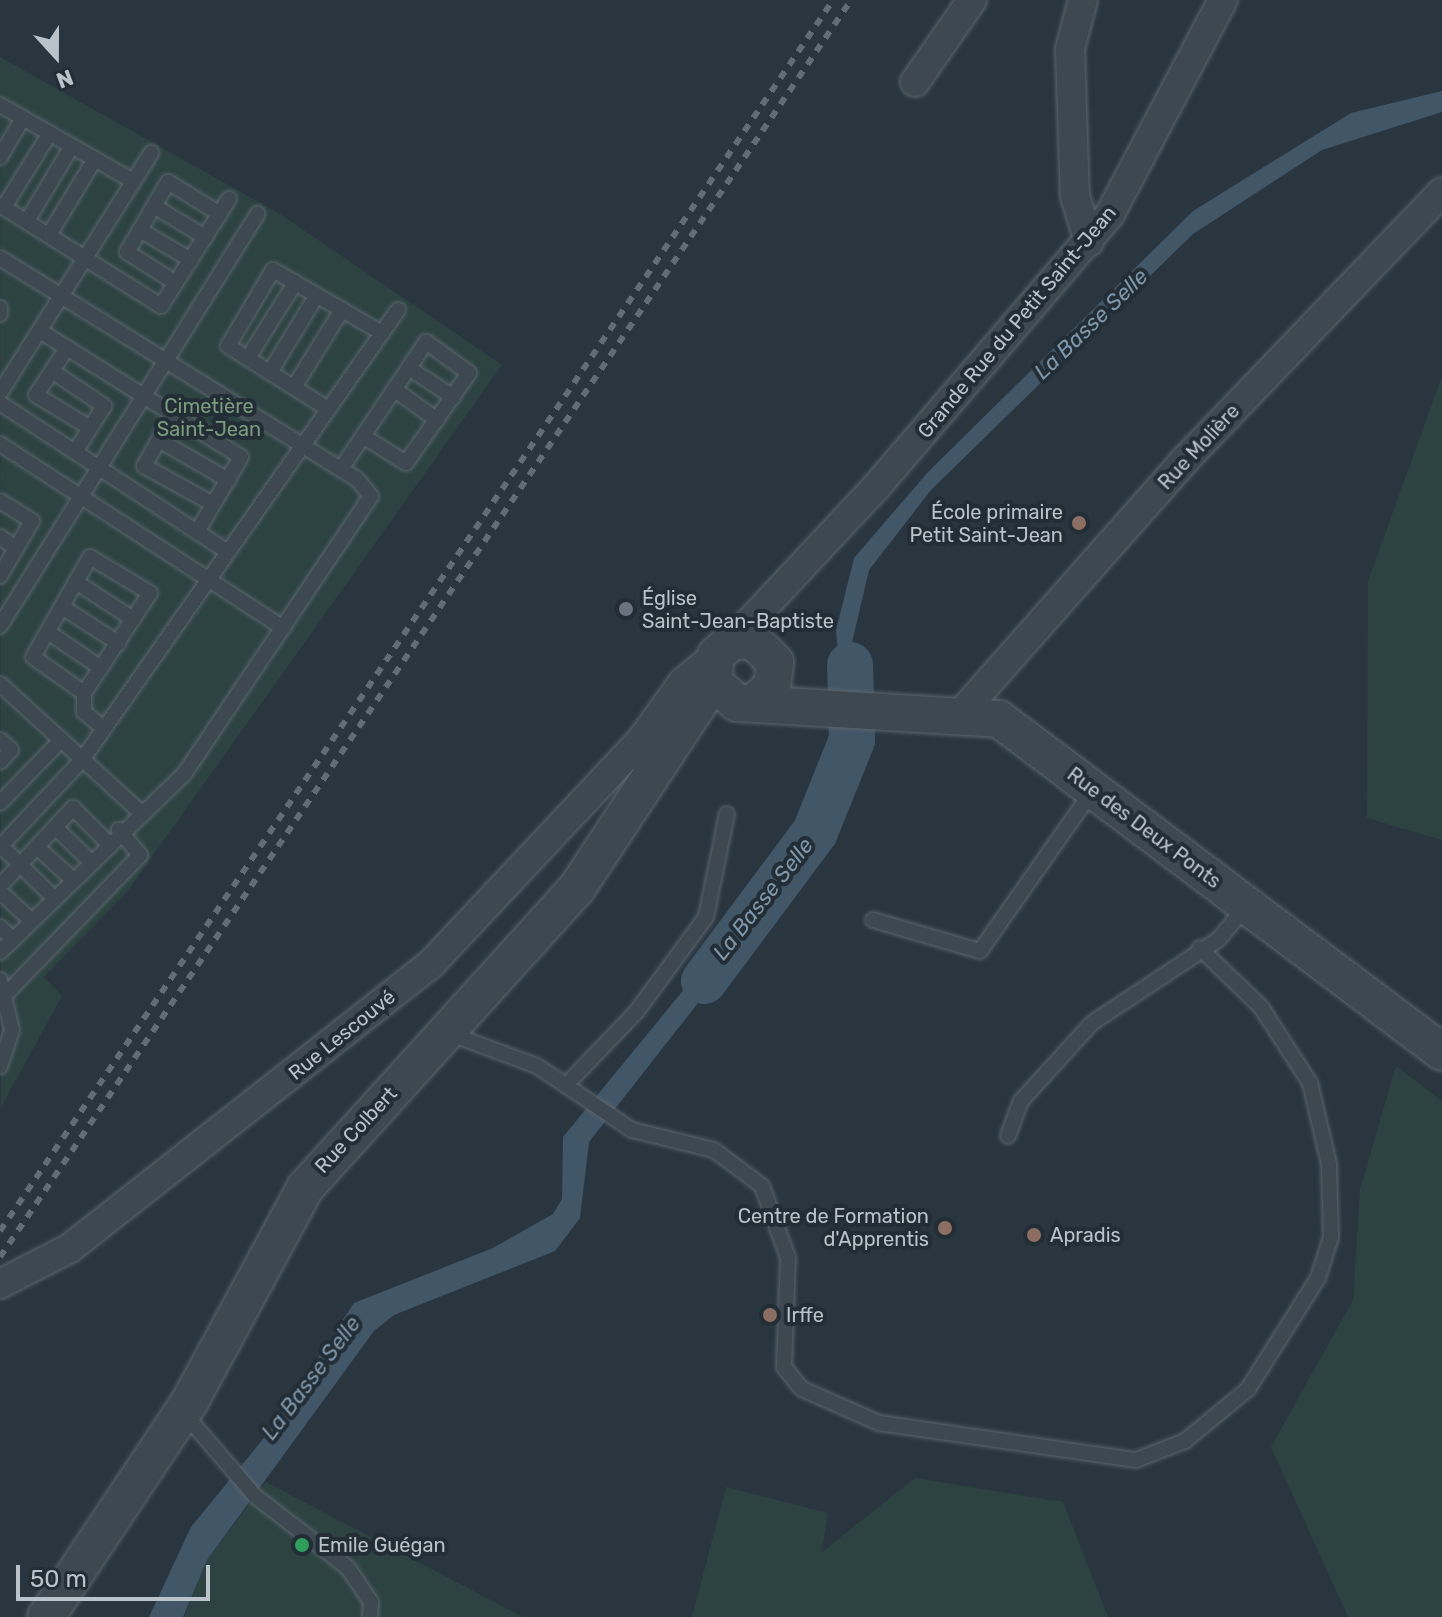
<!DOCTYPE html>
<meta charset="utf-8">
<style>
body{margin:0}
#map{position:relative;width:1442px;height:1617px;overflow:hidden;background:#293640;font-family:Rubik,sans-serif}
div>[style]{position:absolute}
.green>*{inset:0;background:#2c4341}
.water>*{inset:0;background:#415667}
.river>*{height:46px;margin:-23px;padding:0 23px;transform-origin:23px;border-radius:23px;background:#415667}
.roads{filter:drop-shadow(0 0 2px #5b656d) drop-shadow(0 0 2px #5b656d)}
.service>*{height:14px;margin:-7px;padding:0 7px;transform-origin:7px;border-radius:7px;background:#3d4850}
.minor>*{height:28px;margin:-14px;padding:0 14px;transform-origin:14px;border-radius:14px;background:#3d4850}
.tertiary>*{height:36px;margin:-18px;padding:0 18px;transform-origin:18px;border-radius:18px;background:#3d4850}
.rail>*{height:6px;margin-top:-3px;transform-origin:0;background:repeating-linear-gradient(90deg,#606c76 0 8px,transparent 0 16px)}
.dots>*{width:22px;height:22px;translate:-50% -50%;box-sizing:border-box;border:4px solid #222d35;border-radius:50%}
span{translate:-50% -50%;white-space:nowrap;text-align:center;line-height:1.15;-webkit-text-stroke:8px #222d35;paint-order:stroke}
.street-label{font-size:20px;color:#bac2ca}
.park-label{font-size:20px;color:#7b9d7e}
.poi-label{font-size:20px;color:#bac2ca}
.right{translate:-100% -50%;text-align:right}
.left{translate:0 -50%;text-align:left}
.water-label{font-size:22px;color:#7e96aa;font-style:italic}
.north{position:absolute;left:16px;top:16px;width:80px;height:80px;-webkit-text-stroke:6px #222d35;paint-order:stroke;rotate:159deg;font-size:22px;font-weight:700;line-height:32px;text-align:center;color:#bac2ca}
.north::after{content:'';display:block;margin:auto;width:28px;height:36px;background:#bac2ca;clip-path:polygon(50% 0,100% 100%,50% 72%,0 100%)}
.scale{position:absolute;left:16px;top:1565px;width:194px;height:36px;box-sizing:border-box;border:4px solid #bac2ca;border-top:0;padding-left:10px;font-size:24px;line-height:28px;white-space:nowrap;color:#bac2ca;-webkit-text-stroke:6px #222d35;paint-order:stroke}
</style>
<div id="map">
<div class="green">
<i style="clip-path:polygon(0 57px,280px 214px,502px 365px,127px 892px,44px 977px,62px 996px,1px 1107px)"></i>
<i style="clip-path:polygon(1441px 379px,1442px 380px,1442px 840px,1367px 818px,1368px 581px)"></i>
<i style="clip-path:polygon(1396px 1066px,1442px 1101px,1442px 1617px,1348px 1617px,1271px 1447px,1353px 1300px,1360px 1189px)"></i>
<i style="clip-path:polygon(915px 1478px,1063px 1502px,1108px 1617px,692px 1617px,726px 1487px,828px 1513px,822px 1552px)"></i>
<i style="clip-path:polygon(266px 1482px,523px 1617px,184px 1617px,207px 1560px)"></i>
</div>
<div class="water">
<i style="clip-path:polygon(1442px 91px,1442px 112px,1322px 150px,1193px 234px,931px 490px,869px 570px,851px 647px,866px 701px,842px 700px,836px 630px,854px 558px,928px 472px,1193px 211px,1351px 113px)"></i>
<i style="clip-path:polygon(735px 927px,749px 938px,589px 1142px,580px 1218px,555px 1251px,394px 1315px,374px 1331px,207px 1560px,183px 1617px,149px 1617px,191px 1527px,268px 1433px,354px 1303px,493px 1248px,553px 1214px,562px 1199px,563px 1137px)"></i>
</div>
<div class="river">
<i style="left:704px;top:981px;width:186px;rotate:-53.3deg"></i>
<i style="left:815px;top:832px;width:99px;rotate:-68.1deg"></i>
<i style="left:852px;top:740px;width:75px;rotate:-91.5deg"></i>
</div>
<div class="roads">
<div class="service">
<i style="left:0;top:105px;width:153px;rotate:29.7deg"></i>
<i style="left:0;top:157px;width:45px;rotate:-59.5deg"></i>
<i style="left:0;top:205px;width:190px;rotate:32.1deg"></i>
<i style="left:161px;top:306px;width:127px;rotate:-57.6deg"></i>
<i style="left:154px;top:206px;width:60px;rotate:31.3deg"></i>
<i style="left:4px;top:207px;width:87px;rotate:-58.1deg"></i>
<i style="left:27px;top:221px;width:87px;rotate:-59deg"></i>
<i style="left:140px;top:230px;width:59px;rotate:30.5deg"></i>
<i style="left:49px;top:235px;width:89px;rotate:-58.8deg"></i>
<i style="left:0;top:258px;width:420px;rotate:31.8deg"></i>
<i style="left:357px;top:479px;width:22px;rotate:51deg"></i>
<i style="left:371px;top:496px;width:335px;rotate:123.9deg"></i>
<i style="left:184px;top:774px;width:256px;rotate:135.9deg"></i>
<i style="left:176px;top:283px;width:58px;rotate:-147.7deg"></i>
<i style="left:127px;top:252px;width:81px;rotate:-59.6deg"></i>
<i style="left:168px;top:182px;width:61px;rotate:31.6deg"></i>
<i style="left:0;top:308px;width:6px;rotate:90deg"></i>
<i style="left:40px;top:331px;width:237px;rotate:32.1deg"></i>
<i style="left:241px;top:457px;width:87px;rotate:120.4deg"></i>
<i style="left:67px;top:348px;width:56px;rotate:123.4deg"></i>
<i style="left:36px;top:395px;width:63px;rotate:31.4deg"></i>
<i style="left:248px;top:358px;width:89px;rotate:-57.9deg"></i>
<i style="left:409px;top:368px;width:53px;rotate:33.4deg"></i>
<i style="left:52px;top:371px;width:63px;rotate:33.9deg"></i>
<i style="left:104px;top:406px;width:54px;rotate:122.2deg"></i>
<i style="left:270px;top:372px;width:90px;rotate:-58.6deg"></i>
<i style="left:294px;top:387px;width:91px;rotate:-58.1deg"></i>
<i style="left:394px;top:389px;width:53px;rotate:35.8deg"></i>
<i style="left:0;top:393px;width:284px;rotate:-57.8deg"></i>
<i style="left:0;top:403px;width:272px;rotate:33.2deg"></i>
<i style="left:328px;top:409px;width:118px;rotate:-147.8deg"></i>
<i style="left:228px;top:346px;width:88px;rotate:-59.4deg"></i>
<i style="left:273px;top:270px;width:126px;rotate:30deg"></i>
<i style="left:173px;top:415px;width:59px;rotate:119.6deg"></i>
<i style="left:144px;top:466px;width:79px;rotate:28.8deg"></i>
<i style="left:159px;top:440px;width:80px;rotate:30.1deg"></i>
<i style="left:0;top:444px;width:338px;rotate:33deg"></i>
<i style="left:341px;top:469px;width:153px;rotate:-56.2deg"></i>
<i style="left:426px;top:342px;width:53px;rotate:35.8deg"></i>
<i style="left:469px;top:373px;width:110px;rotate:125deg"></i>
<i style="left:406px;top:463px;width:51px;rotate:-147.9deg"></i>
<i style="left:0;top:501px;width:38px;rotate:32deg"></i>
<i style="left:32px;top:521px;width:64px;rotate:120.2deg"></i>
<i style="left:0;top:537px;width:19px;rotate:35deg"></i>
<i style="left:76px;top:582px;width:68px;rotate:33deg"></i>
<i style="left:62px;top:607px;width:67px;rotate:32.7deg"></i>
<i style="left:0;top:626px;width:486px;rotate:-58deg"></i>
<i style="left:48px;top:632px;width:64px;rotate:34.2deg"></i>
<i style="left:0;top:684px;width:188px;rotate:42.4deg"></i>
<i style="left:84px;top:693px;width:62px;rotate:-144.8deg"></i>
<i style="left:33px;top:657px;width:115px;rotate:-60.3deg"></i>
<i style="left:90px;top:557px;width:70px;rotate:31deg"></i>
<i style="left:150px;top:593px;width:120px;rotate:123.4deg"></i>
<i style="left:84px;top:693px;width:19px;rotate:90deg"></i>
<i style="left:84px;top:712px;width:26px;rotate:40deg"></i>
<i style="left:0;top:740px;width:15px;rotate:42deg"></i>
<i style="left:11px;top:750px;width:16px;rotate:133deg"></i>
<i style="left:0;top:803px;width:88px;rotate:-45.9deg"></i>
<i style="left:55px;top:827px;width:47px;rotate:44.1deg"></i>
<i style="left:0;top:845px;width:74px;rotate:44.5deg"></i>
<i style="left:0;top:847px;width:120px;rotate:-46.7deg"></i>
<i style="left:82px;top:760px;width:550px;rotate:-54.92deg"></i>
<i style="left:37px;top:847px;width:46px;rotate:42.4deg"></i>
<i style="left:0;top:886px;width:107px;rotate:-46.9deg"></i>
<i style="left:73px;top:808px;width:48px;rotate:45deg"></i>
<i style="left:0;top:892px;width:42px;rotate:42.1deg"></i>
<i style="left:873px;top:920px;width:111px;rotate:16.2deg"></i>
<i style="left:980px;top:951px;width:197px;rotate:-54.9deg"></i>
<i style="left:0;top:927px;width:18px;rotate:43deg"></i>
<i style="left:0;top:980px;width:51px;rotate:76.5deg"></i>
<i style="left:12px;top:1030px;width:38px;rotate:108deg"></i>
<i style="left:6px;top:994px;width:193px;rotate:-46deg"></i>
<i style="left:140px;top:855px;width:33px;rotate:-130deg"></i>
<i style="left:448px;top:1033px;width:95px;rotate:20.3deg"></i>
<i style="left:537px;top:1066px;width:115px;rotate:34deg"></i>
<i style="left:632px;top:1130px;width:84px;rotate:13.7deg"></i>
<i style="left:714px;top:1150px;width:60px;rotate:36.9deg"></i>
<i style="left:762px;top:1186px;width:77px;rotate:70.1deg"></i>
<i style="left:788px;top:1258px;width:109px;rotate:92.1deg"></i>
<i style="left:784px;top:1367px;width:28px;rotate:51deg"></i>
<i style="left:802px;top:1389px;width:84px;rotate:23.8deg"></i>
<i style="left:879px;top:1423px;width:260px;rotate:8.2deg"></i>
<i style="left:1136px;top:1460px;width:53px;rotate:-21.2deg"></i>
<i style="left:1185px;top:1441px;width:82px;rotate:-39.5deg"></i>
<i style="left:1248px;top:1389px;width:131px;rotate:-57.8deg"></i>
<i style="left:1318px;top:1278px;width:43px;rotate:-72.4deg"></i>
<i style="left:1331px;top:1237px;width:73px;rotate:-91.6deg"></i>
<i style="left:1329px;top:1164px;width:83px;rotate:-103.2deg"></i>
<i style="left:1310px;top:1083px;width:90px;rotate:-122.8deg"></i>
<i style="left:1261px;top:1007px;width:85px;rotate:-136deg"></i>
<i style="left:568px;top:1083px;width:100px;rotate:-46.2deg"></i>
<i style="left:637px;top:1011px;width:117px;rotate:-53.7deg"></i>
<i style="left:706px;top:917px;width:105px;rotate:-78.5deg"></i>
<i style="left:1008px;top:1136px;width:37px;rotate:-70deg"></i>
<i style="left:1021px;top:1101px;width:105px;rotate:-47.7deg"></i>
<i style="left:1092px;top:1023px;width:152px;rotate:-33.5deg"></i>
<i style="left:1219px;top:939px;width:44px;rotate:-50.5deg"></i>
<i style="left:183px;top:1412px;width:111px;rotate:49.4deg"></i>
<i style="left:255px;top:1496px;width:118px;rotate:37.7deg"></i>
<i style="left:348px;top:1568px;width:41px;rotate:55.9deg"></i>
<i style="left:371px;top:1602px;width:15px;rotate:94deg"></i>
</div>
<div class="minor">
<i style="left:1083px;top:0;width:51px;rotate:104.9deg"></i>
<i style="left:1070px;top:49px;width:147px;rotate:88.1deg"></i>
<i style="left:1075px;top:196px;width:48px;rotate:73.1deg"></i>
<i style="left:915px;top:82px;width:100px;rotate:-55.2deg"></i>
<i style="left:731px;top:642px;width:214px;rotate:-46.9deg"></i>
<i style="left:877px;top:486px;width:358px;rotate:-49.4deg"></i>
<i style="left:1110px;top:214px;width:242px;rotate:-62.2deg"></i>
<i style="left:963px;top:711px;width:335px;rotate:-48.5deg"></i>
<i style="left:1185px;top:460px;width:371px;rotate:-46.2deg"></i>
<i style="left:0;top:1284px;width:79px;rotate:-27.2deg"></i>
<i style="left:70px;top:1248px;width:458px;rotate:-38.2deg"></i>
<i style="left:430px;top:965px;width:311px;rotate:-46.8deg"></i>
<i style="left:643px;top:738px;width:69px;rotate:-54.5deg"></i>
<i style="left:683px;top:682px;width:43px;rotate:-39.3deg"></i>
</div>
<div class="tertiary">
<i style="left:754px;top:702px;width:23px;rotate:-40deg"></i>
<i style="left:772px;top:687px;width:25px;rotate:-83deg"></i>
<i style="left:775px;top:662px;width:32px;rotate:-136deg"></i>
<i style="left:752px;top:640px;width:21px;rotate:175deg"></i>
<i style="left:731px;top:642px;width:20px;rotate:139deg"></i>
<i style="left:716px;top:655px;width:27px;rotate:96deg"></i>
<i style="left:713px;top:682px;width:32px;rotate:41deg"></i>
<i style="left:737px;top:703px;width:262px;rotate:3.5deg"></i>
<i style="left:999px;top:719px;width:554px;rotate:36.93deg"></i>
<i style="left:46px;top:1617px;width:260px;rotate:-56.3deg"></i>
<i style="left:190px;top:1401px;width:242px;rotate:-61.6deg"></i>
<i style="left:305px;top:1188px;width:405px;rotate:-47.8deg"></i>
<i style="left:577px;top:888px;width:247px;rotate:-56.6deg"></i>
</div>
</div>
<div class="rail">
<i style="left:0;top:1231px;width:1486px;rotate:-55.91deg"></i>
<i style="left:0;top:1257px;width:1518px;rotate:-55.9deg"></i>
</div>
<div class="dots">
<i style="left:1079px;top:523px;background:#8d6e63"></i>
<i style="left:626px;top:609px;background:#6b7280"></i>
<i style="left:945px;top:1228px;background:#8d6e63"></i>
<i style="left:1034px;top:1235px;background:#8d6e63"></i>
<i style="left:770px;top:1315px;background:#8d6e63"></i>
<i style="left:302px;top:1545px;background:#2e9e5b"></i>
</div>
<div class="street-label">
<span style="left:1017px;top:322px;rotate:-50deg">Grande Rue du Petit Saint-Jean</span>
<span style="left:1199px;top:447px;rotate:-47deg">Rue Molière</span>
<span style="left:1144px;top:828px;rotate:37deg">Rue des Deux Ponts</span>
<span style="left:342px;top:1035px;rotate:-39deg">Rue Lescouvé</span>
<span style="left:356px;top:1130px;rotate:-47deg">Rue Colbert</span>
</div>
<div class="park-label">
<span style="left:209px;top:418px">Cimetière<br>Saint-Jean</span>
</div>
<div class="poi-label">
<span class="right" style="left:1063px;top:524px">École primaire<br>Petit Saint-Jean</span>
<span class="left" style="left:642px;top:610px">Église<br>Saint-Jean-Baptiste</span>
<span class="right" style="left:929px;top:1228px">Centre de Formation<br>d'Apprentis</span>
<span class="left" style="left:1050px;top:1235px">Apradis</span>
<span class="left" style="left:786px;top:1315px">Irffe</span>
<span class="left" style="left:318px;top:1545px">Emile Guégan</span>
</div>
<div class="water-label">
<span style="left:1091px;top:324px;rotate:-44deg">La Basse Selle</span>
<span style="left:763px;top:899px;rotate:-52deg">La Basse Selle</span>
<span style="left:311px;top:1378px;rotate:-53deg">La Basse Selle</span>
</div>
<div class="north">N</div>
<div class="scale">50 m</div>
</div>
